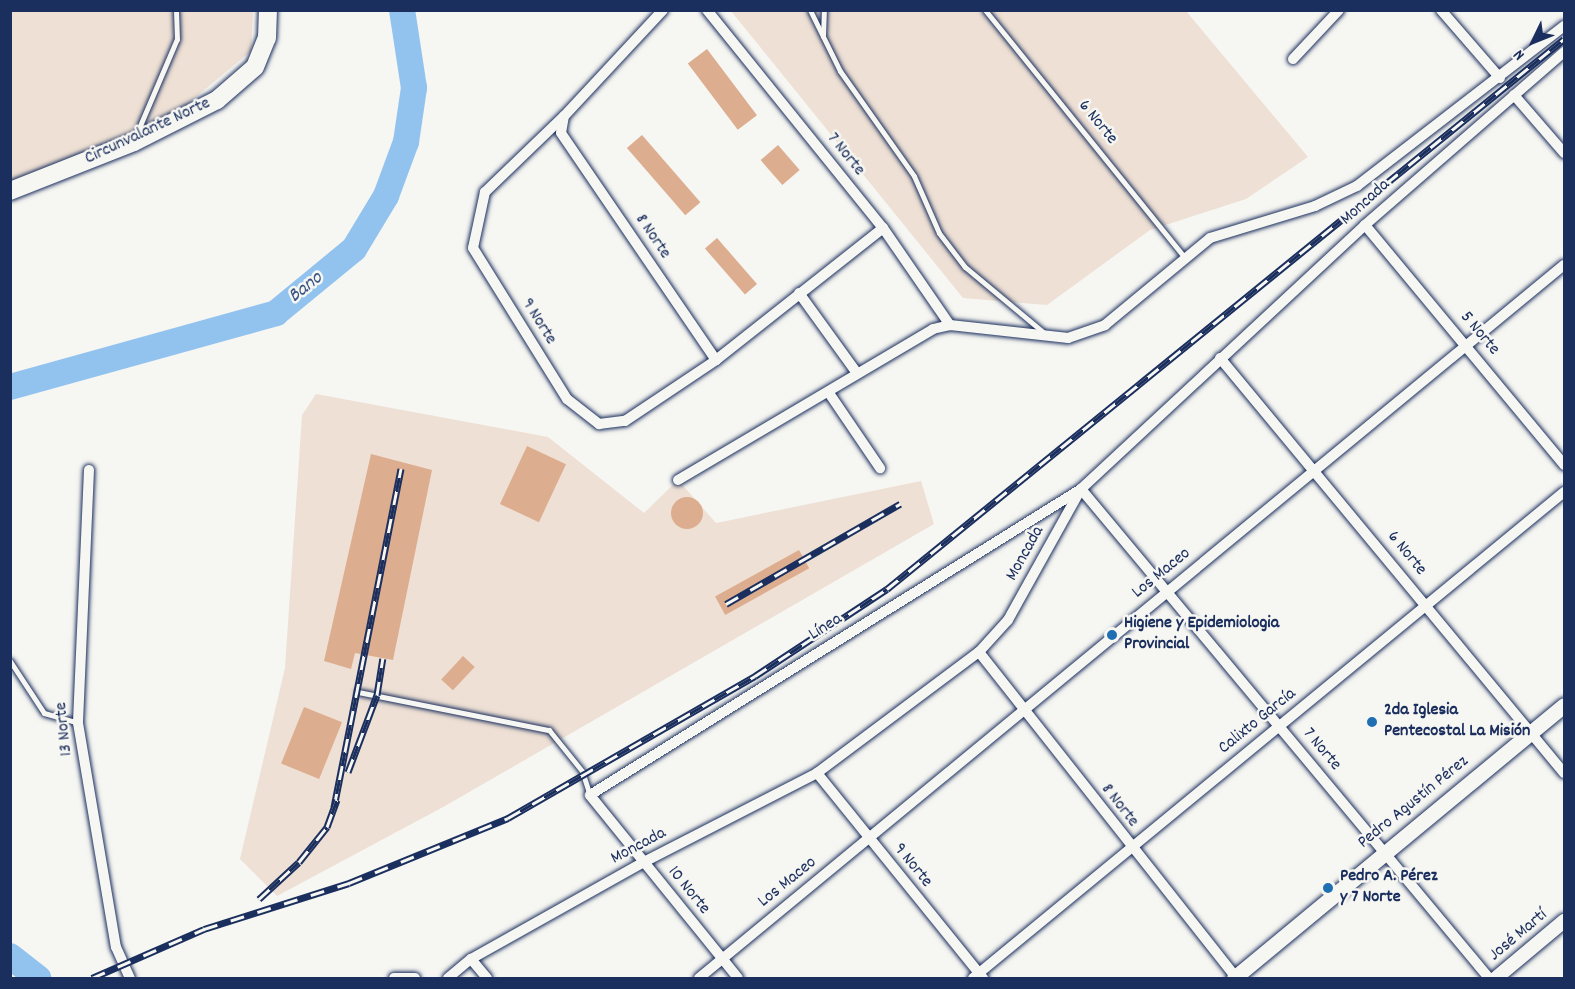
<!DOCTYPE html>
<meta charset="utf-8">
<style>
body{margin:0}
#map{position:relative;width:1575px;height:989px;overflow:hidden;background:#f6f6f2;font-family:Dekko,sans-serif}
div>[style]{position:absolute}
.built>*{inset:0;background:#eee0d4}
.river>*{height:26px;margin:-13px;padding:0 13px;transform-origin:13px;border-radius:13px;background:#92c3ee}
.building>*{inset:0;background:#ddad8f;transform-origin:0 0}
.round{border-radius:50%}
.roads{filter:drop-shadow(0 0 2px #1b2f5e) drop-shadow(0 0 2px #1b2f5e)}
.service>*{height:5px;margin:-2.5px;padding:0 2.5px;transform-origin:2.5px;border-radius:2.5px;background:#f6f6f2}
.minor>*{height:10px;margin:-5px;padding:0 5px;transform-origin:5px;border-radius:5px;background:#f6f6f2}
.tertiary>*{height:14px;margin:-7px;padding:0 7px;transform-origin:7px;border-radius:7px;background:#f6f6f2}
.secondary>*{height:15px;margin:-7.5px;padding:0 7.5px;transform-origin:7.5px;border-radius:7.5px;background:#f6f6f2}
.primary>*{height:18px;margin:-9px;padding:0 9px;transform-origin:9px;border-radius:9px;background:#f6f6f2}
.rail>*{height:7px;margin-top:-3.5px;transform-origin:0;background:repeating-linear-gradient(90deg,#f6f6f2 0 14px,#1b2f5e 0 28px);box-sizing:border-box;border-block:2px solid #1b2f5e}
.dots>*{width:16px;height:16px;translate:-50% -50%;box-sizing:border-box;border:3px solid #f6f6f2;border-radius:50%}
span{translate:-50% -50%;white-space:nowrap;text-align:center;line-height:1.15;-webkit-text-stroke:5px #f6f6f2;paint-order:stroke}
.street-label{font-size:18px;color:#1b2f5e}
.poi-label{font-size:18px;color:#1b2f5e;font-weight:700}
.left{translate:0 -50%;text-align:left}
.water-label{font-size:20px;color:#395482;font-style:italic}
.frame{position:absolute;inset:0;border:12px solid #1b2f5e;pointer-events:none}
.north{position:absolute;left:1503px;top:12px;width:60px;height:60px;-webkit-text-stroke:4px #f6f6f2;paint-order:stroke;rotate:227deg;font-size:16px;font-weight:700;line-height:24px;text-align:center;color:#1b2f5e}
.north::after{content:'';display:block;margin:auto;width:21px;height:27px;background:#1b2f5e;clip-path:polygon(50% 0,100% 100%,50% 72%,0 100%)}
</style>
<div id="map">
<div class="built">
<i style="clip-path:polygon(11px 11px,253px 11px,251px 51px,168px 120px,11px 181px)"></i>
<i style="clip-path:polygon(731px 11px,1186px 11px,1308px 157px,1246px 199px,1150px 230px,1047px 305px,963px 298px)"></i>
<i style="clip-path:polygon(316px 394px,548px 437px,644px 513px,678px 480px,716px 523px,921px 481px,934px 524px,445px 806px,277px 896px,240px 859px,285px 668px,302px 415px)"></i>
</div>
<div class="river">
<i style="left:10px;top:387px;width:276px;rotate:-15.5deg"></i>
<i style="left:276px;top:313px;width:101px;rotate:-39.4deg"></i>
<i style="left:354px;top:249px;width:62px;rotate:-58.9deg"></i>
<i style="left:386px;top:196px;width:58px;rotate:-69.7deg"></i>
<i style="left:406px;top:142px;width:55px;rotate:-81.6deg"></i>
<i style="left:414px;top:88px;width:79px;rotate:-98.7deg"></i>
<i style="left:10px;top:956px;width:36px;rotate:38deg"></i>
</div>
<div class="building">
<i style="left:707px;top:49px;width:83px;height:24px;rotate:53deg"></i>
<i style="left:642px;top:135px;width:89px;height:20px;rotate:49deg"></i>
<i style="left:778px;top:145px;width:33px;height:23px;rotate:49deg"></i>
<i style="left:717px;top:238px;width:61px;height:16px;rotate:49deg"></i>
<i style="left:527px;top:446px;width:43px;height:64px;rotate:25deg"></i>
<i style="clip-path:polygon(371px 454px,432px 470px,393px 660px,355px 653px,351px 669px,324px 661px)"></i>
<i class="round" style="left:671px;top:497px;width:32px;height:32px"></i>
<i style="left:799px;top:550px;width:21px;height:96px;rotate:61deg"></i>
<i style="left:463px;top:656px;width:16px;height:32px;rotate:43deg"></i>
<i style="left:304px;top:707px;width:41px;height:61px;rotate:22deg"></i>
</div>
<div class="roads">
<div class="service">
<i style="left:810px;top:10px;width:68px;rotate:63.8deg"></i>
<i style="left:840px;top:71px;width:128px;rotate:54.8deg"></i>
<i style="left:914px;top:176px;width:62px;rotate:66.3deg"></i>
<i style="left:939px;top:233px;width:43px;rotate:52.6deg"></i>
<i style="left:965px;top:267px;width:102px;rotate:39.8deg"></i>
<i style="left:985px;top:10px;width:315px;rotate:51.1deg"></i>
<i style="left:823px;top:36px;width:26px;rotate:-88deg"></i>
<i style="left:136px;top:135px;width:104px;rotate:-66.9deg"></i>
<i style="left:177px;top:39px;width:29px;rotate:-92deg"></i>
<i style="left:10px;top:661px;width:62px;rotate:56.8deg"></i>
<i style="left:44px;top:713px;width:35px;rotate:16deg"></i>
<i style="left:358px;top:692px;width:195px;rotate:11.3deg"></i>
<i style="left:549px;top:730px;width:53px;rotate:51.2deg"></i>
<i style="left:582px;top:771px;width:25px;rotate:72deg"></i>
</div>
<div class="minor">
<i style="left:663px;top:10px;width:145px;rotate:133deg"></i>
<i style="left:564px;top:116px;width:17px;rotate:100deg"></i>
<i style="left:561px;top:133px;width:275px;rotate:55.7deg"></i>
<i style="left:707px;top:10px;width:280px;rotate:51.1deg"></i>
<i style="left:883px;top:228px;width:118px;rotate:55.4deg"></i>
<i style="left:1441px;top:10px;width:90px;rotate:49.1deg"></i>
<i style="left:1293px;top:59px;width:67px;rotate:-46.8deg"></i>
<i style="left:1514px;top:95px;width:77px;rotate:49.2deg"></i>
<i style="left:564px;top:116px;width:110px;rotate:136.1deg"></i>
<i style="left:485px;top:192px;width:57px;rotate:102.1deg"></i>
<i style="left:473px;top:248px;width:178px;rotate:58.1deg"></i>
<i style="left:567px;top:399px;width:41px;rotate:38deg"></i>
<i style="left:599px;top:424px;width:26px;rotate:-7deg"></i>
<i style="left:625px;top:421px;width:110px;rotate:-33.8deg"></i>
<i style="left:716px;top:360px;width:213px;rotate:-38.3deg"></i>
<i style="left:1365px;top:225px;width:312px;rotate:50.3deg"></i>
<i style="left:799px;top:293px;width:99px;rotate:54.1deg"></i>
<i style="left:1220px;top:358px;width:539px;rotate:50.34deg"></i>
<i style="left:829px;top:393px;width:91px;rotate:55.8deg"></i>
<i style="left:89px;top:470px;width:253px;rotate:92.5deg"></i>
<i style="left:78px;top:723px;width:227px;rotate:80.4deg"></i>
<i style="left:116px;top:947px;width:34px;rotate:66deg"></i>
<i style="left:678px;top:480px;width:296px;rotate:-30.6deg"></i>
<i style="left:933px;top:329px;width:17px;rotate:-13deg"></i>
<i style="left:950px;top:325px;width:119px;rotate:6.3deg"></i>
<i style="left:1068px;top:338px;width:39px;rotate:-19deg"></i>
<i style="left:1105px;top:325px;width:136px;rotate:-39.6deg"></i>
<i style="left:1210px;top:238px;width:110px;rotate:-16.9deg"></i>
<i style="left:1315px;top:206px;width:47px;rotate:-25.5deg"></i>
<i style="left:1357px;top:186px;width:262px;rotate:-37.7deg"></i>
<i style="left:979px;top:652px;width:415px;rotate:51.7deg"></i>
<i style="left:817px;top:773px;width:264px;rotate:51deg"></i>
<i style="left:471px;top:959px;width:25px;rotate:50deg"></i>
<i style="left:394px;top:978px;width:21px"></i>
<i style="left:448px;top:978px;width:30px;rotate:-40deg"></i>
<i style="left:471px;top:959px;width:198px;rotate:-29.3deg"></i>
<i style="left:644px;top:862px;width:195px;rotate:-27.2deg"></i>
<i style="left:817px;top:773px;width:202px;rotate:-36.8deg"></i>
<i style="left:979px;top:652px;width:43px;rotate:-47.8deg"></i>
<i style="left:1008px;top:620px;width:150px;rotate:-60.9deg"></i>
<i style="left:1081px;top:489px;width:388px;rotate:-42.9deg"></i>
<i style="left:1365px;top:225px;width:264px;rotate:-41deg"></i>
<i style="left:699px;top:978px;width:1121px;rotate:-39.5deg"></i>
<i style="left:738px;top:978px;width:235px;rotate:-129deg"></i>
<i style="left:590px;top:795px;width:579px;rotate:-31.93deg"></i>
<i style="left:1081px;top:489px;width:637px;rotate:50.16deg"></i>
<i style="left:973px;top:978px;width:765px;rotate:-39.43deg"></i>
</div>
<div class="tertiary">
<i style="left:1496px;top:978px;width:89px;rotate:-40deg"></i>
</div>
<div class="secondary">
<i style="left:1234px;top:978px;width:428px;rotate:-39.6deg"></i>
</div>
<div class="primary">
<i style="left:10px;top:191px;width:133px;rotate:-21.6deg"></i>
<i style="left:134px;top:142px;width:93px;rotate:-26.8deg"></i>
<i style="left:217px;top:100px;width:50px;rotate:-41deg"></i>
<i style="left:255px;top:67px;width:31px;rotate:-68deg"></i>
<i style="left:267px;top:38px;width:28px;rotate:-88deg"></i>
</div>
</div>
<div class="rail">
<i style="left:726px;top:604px;width:201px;rotate:-29.9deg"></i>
<i style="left:348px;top:772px;width:82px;rotate:-69.4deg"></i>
<i style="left:377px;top:695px;width:37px;rotate:-81deg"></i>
<i style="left:334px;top:807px;width:345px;rotate:-78.8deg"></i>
<i style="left:259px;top:899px;width:54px;rotate:-42.8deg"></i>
<i style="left:299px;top:862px;width:45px;rotate:-51.3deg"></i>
<i style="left:327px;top:827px;width:29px;rotate:-70deg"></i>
<i style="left:92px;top:978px;width:122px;rotate:-23.6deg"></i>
<i style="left:204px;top:929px;width:152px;rotate:-17.6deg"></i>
<i style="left:349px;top:883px;width:172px;rotate:-22.2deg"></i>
<i style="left:508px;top:818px;width:285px;rotate:-29.9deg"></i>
<i style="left:755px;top:676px;width:158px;rotate:-33.4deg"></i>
<i style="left:887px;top:589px;width:872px;rotate:-39.09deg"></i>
</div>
<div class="dots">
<i style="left:1112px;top:635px;background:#1f6fb2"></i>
<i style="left:1372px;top:722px;background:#1f6fb2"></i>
<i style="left:1328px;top:888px;background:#1f6fb2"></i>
</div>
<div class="street-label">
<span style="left:1097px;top:123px;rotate:51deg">6 Norte</span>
<span style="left:148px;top:132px;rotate:-25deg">Circunvalante Norte</span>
<span style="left:845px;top:155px;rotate:51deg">7 Norte</span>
<span style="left:1366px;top:203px;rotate:-42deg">Moncada</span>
<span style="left:652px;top:237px;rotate:56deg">8 Norte</span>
<span style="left:538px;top:322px;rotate:58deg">9 Norte</span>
<span style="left:1479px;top:334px;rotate:50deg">5 Norte</span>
<span style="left:1026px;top:554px;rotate:-61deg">Moncada</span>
<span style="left:1406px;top:554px;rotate:51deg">6 Norte</span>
<span style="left:1162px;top:574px;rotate:-39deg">Los Maceo</span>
<span style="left:826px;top:628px;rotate:-32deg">Línea</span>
<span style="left:1258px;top:722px;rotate:-39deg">Calixto García</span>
<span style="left:65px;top:729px;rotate:-96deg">13 Norte</span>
<span style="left:1321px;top:750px;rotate:50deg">7 Norte</span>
<span style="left:1414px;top:803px;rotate:-39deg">Pedro Agustín Pérez</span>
<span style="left:1119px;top:806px;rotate:52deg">8 Norte</span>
<span style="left:639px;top:847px;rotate:-28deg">Moncada</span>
<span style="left:912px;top:866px;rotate:51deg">9 Norte</span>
<span style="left:788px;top:883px;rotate:-39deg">Los Maceo</span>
<span style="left:688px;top:891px;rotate:51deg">10 Norte</span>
<span style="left:1519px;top:936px;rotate:-40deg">José Martí</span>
</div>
<div class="poi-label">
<span class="left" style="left:1124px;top:635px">Higiene y Epidemiologia<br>Provincial</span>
<span class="left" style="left:1384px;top:722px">2da Iglesia<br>Pentecostal La Misión</span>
<span class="left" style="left:1340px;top:888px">Pedro A. Pérez<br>y 7 Norte</span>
</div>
<div class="water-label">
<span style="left:306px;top:288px;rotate:-39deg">Bano</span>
</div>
<div class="frame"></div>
<div class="north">N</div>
</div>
